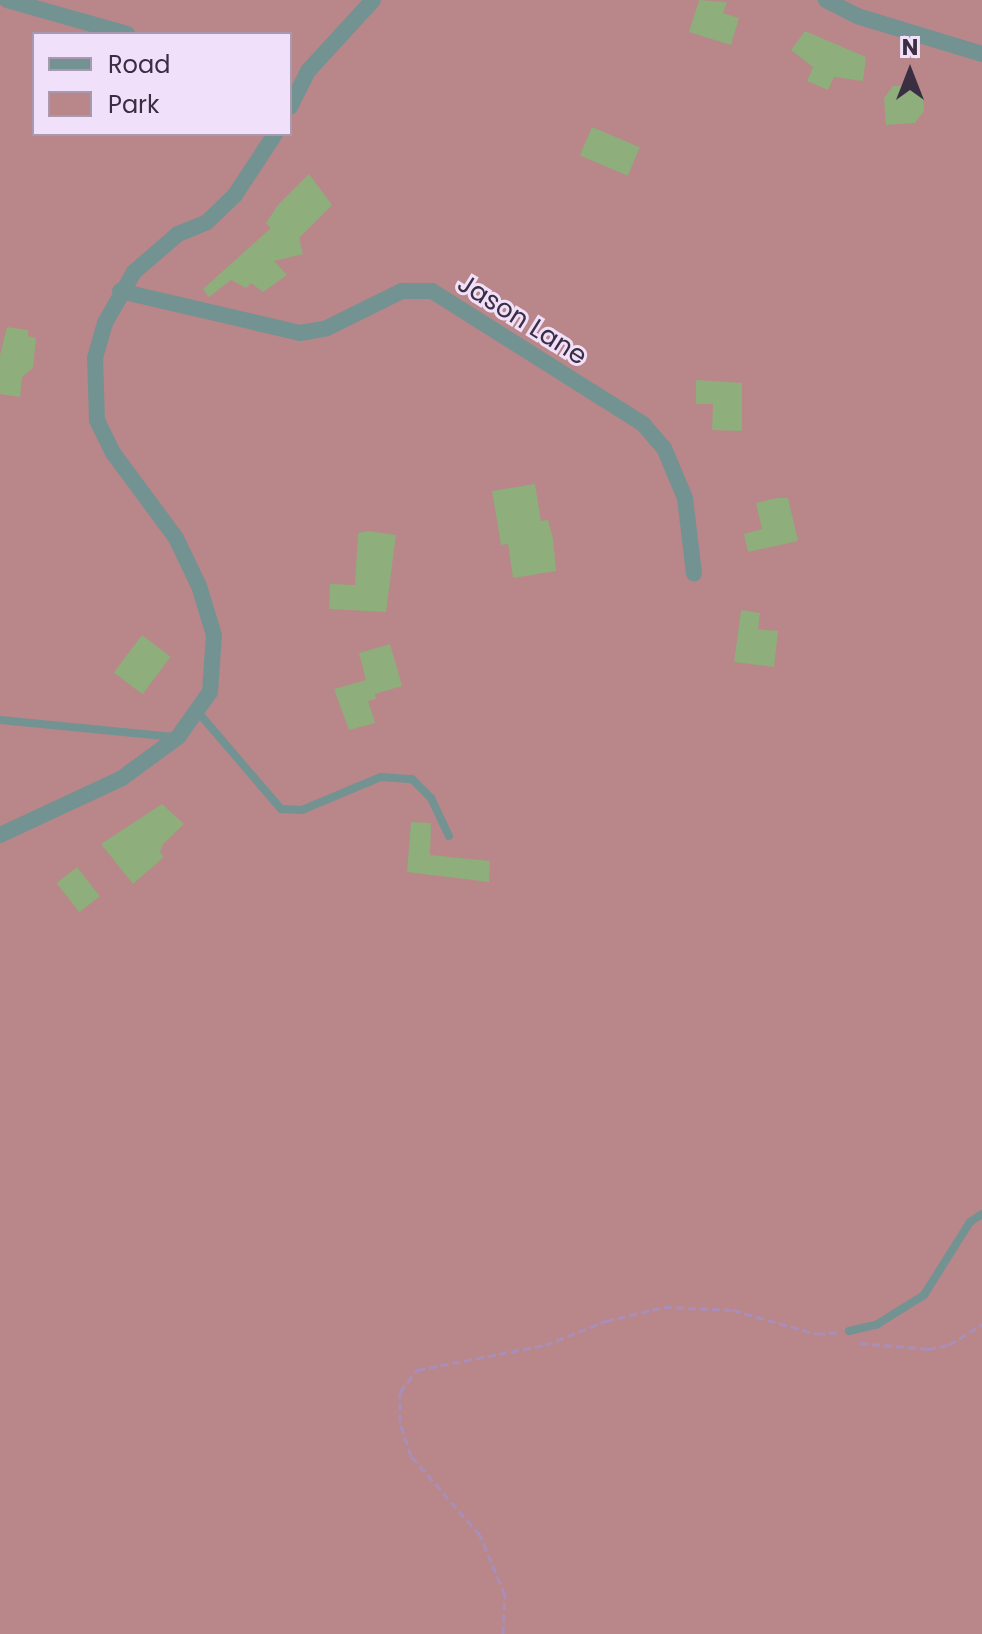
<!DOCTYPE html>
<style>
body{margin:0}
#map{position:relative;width:982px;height:1634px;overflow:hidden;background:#d9b8ea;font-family:Poppins,sans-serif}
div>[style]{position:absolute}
.green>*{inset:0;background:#b9868a}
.building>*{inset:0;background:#8eae7c;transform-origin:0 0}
.path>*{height:3px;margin-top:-1.5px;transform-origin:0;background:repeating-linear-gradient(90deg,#a98eb7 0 8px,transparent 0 12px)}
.service>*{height:8px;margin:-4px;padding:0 4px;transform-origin:4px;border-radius:4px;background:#739392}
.minor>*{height:16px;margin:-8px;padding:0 8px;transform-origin:8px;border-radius:8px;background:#739392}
span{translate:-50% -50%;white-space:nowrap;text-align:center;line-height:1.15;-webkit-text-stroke:6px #f1e0fa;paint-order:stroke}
.street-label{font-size:26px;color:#3b2e42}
.legend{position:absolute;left:32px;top:32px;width:260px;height:104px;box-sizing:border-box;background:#f1e0fa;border:2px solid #a899b0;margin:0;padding:10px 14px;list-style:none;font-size:24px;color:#3b2e42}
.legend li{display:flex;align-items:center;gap:16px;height:40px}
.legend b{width:40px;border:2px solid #a899b0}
.north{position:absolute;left:870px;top:32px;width:80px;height:80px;-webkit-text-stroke:6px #f1e0fa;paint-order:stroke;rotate:0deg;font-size:22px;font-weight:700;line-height:32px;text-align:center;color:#3b2e42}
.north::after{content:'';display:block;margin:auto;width:28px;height:36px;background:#3b2e42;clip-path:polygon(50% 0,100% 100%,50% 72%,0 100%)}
</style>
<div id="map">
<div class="green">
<i style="clip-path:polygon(evenodd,0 0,982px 0,982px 1634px,0 1634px,0 0,34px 34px,290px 34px,290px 134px,34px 134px,34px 34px)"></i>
</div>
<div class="building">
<i style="clip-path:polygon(699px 0,727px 2px,723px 13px,739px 18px,731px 45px,689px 32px)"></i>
<i style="clip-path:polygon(805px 31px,866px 57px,863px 81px,834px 77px,828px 90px,807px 81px,813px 67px,791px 50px)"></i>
<i style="clip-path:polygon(910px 85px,923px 95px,924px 111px,915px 123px,886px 125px,884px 98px,893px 86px)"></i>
<i style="left:592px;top:127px;width:52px;height:31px;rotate:23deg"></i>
<i style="clip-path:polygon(309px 174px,332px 205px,299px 238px,303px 254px,274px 261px,287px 275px,263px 292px,251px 283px,246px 288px,231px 280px,209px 297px,203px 289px,271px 228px,266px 223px,278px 205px)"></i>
<i style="clip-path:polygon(7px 327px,28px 330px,28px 336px,36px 338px,33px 368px,22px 377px,20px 397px,0 394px,0 355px)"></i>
<i style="clip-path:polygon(696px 380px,742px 383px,742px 431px,712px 430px,713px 404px,696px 404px)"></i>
<i style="clip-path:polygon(535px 484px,541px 521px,548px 520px,553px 539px,556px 571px,513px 578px,508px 544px,501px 545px,492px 491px)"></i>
<i style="clip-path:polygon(777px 498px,788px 498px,798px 541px,748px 552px,744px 534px,762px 529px,756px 503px)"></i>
<i style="clip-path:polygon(368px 531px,396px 535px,386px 612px,329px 609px,330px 584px,355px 585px,358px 533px)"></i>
<i style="clip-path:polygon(741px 610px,760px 613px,758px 629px,778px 631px,774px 667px,734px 662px)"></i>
<i style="left:142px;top:635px;width:36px;height:47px;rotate:37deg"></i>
<i style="clip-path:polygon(390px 644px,402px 686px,375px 694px,376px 699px,368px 701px,375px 723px,349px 730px,334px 689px,366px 680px,359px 653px)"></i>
<i style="clip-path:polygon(162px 804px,184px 824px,163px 844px,160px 852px,164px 857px,133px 884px,101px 844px)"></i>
<i style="clip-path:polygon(411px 822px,431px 823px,430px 855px,490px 861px,489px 882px,407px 872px)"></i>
<i style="left:77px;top:867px;width:37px;height:26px;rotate:52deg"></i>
</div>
<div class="path">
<i style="left:860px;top:1343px;width:68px;rotate:5deg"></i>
<i style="left:928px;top:1349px;width:21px;rotate:-11deg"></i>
<i style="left:949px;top:1345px;width:39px;rotate:-32deg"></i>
<i style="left:503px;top:1634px;width:39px;rotate:-87deg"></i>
<i style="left:505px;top:1595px;width:65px;rotate:-112.6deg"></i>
<i style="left:480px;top:1535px;width:105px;rotate:-131.1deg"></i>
<i style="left:411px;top:1456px;width:36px;rotate:-108deg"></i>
<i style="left:400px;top:1422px;width:30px;rotate:-90deg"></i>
<i style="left:400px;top:1392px;width:28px;rotate:-52deg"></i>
<i style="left:417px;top:1370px;width:130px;rotate:-11.1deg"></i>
<i style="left:545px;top:1345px;width:66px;rotate:-21.5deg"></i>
<i style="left:606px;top:1321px;width:60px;rotate:-13.6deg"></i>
<i style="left:664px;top:1307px;width:69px;rotate:2.5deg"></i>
<i style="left:733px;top:1310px;width:87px;rotate:15.9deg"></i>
<i style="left:817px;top:1334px;width:21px;rotate:-5deg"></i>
</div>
<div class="service">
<i style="left:197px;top:711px;width:129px;rotate:49.4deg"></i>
<i style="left:281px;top:809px;width:21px;rotate:3deg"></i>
<i style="left:302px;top:810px;width:86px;rotate:-22.7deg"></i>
<i style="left:381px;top:777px;width:31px;rotate:4deg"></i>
<i style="left:412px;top:779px;width:27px;rotate:45deg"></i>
<i style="left:431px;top:798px;width:42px;rotate:64.7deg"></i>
<i style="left:0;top:720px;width:175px;rotate:5.6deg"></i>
<i style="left:849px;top:1331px;width:28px;rotate:-13deg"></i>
<i style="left:876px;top:1325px;width:57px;rotate:-32deg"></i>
<i style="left:924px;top:1295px;width:86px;rotate:-57.8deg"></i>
<i style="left:970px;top:1222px;width:14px;rotate:-34deg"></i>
</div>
<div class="minor">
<i style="left:7px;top:0;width:125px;rotate:15.8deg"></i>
<i style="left:826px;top:0;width:35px;rotate:27deg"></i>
<i style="left:857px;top:16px;width:131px;rotate:16.9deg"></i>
<i style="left:290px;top:107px;width:40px;rotate:-63.4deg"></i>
<i style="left:308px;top:71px;width:96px;rotate:-47.5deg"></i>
<i style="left:120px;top:291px;width:185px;rotate:13.1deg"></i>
<i style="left:300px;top:333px;width:27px;rotate:-10deg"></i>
<i style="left:327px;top:328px;width:84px;rotate:-26.3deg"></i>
<i style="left:402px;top:291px;width:30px"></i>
<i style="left:432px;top:291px;width:249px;rotate:32.2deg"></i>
<i style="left:643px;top:424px;width:32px;rotate:49deg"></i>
<i style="left:664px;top:448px;width:54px;rotate:67.2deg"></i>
<i style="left:685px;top:498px;width:76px;rotate:83.2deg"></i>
<i style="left:0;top:835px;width:135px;rotate:-25deg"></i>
<i style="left:122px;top:778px;width:69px;rotate:-36.2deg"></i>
<i style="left:178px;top:737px;width:55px;rotate:-54.6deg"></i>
<i style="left:210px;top:692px;width:57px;rotate:-86deg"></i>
<i style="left:214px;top:635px;width:51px;rotate:-107deg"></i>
<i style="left:199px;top:586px;width:53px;rotate:-115.6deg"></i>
<i style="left:176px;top:538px;width:106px;rotate:-126.5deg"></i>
<i style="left:113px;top:453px;width:37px;rotate:-116deg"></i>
<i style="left:97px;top:420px;width:62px;rotate:-91.8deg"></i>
<i style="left:95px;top:358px;width:36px;rotate:-74deg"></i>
<i style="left:105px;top:323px;width:59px;rotate:-60.4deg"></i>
<i style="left:134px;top:272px;width:58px;rotate:-40.8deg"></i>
<i style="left:178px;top:234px;width:31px;rotate:-22deg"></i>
<i style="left:207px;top:222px;width:39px;rotate:-44deg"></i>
<i style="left:235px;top:195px;width:73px;rotate:-56.7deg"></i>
</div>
<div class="street-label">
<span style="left:522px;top:320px;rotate:32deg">Jason Lane</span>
</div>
<ul class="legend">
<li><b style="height:10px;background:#739392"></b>Road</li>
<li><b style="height:22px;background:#b9868a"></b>Park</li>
</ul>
<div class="north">N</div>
</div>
